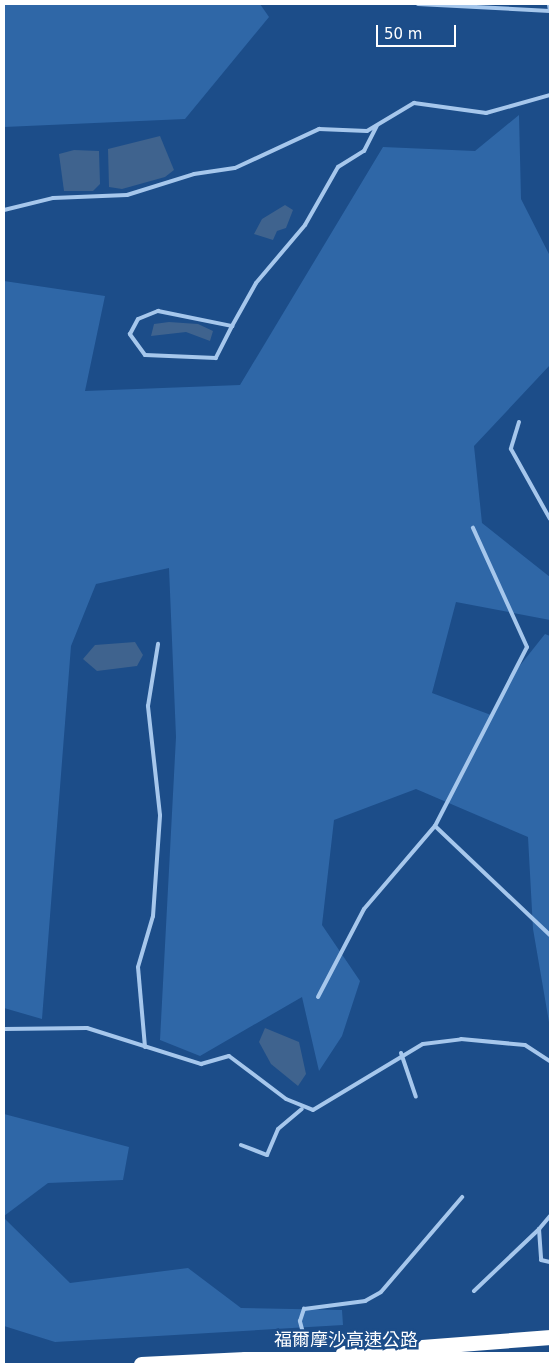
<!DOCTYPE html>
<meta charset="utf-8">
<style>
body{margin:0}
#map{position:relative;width:554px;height:1368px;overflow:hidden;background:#1c4d89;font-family:"DejaVu Sans","Noto Sans TC",sans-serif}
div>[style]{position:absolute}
.green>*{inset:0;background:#2f67a7}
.water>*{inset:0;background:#3f638e}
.service>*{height:4px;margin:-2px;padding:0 2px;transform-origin:2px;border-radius:2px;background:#a6c7ec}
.minor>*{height:5px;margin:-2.5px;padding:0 2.5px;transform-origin:2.5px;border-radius:2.5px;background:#a6c7ec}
.motorway>*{height:15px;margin:-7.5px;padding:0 7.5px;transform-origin:7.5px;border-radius:7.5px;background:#fff}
span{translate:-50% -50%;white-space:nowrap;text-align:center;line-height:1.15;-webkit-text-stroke:5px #1c4d89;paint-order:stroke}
.street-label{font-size:18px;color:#fff}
.frame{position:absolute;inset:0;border:5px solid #fff;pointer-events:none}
.scale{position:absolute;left:376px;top:25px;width:80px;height:22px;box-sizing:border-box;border:2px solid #fff;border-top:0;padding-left:6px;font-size:15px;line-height:18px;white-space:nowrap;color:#fff;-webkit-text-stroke:4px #1c4d89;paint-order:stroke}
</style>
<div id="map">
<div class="green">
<i style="clip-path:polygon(4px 4px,260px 4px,269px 17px,185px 119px,4px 127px)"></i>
<i style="clip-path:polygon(519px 115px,521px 199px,550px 256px,550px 365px,474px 446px,482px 523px,550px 577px,550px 620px,456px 602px,432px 693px,491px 715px,510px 678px,545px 634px,550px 636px,550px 1028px,533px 929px,528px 837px,416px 789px,334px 820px,322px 925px,360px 981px,342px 1036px,319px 1071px,302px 997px,200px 1056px,160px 1040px,176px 737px,169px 568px,96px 584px,71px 646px,42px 1019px,4px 1008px,4px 281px,105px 296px,85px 391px,240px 385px,383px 147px,475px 151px)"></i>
<i style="clip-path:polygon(4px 1114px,129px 1147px,123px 1180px,48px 1183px,4px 1216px)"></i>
<i style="clip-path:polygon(4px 1218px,70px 1283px,188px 1268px,241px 1308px,342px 1310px,343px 1325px,55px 1342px,4px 1326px)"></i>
</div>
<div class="water">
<i style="clip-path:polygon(160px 136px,174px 170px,165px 177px,122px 189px,109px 187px,108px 149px)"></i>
<i style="clip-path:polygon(74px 150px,99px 151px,100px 184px,93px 191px,64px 191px,59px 154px)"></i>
<i style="clip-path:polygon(285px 205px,293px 210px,286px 228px,277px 231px,273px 240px,254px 234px,262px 219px)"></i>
<i style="clip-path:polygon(169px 322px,198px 324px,213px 331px,210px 341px,186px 332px,151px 336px,154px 324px)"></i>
<i style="clip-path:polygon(135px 642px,143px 655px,137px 666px,97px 671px,83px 659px,95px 645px)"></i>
<i style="clip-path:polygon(265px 1028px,299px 1042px,306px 1074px,298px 1086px,271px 1064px,259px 1042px)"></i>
</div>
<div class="service">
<i style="left:418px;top:4px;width:132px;rotate:3deg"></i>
<i style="left:4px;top:210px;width:50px;rotate:-13.8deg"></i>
<i style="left:53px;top:198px;width:74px;rotate:-2.3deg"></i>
<i style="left:127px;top:195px;width:70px;rotate:-17.4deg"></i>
<i style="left:194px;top:174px;width:41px;rotate:-8.3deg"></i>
<i style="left:235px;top:168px;width:93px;rotate:-24.9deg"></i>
<i style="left:319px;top:129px;width:48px;rotate:2.4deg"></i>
<i style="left:367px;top:131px;width:55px;rotate:-30.8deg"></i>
<i style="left:414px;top:103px;width:73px;rotate:7.9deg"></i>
<i style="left:486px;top:113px;width:66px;rotate:-15.7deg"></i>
<i style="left:232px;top:326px;width:36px;rotate:117deg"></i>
<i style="left:216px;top:358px;width:71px;rotate:-177.6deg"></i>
<i style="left:145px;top:355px;width:26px;rotate:-126deg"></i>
<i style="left:130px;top:334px;width:17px;rotate:-62deg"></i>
<i style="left:138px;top:319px;width:22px;rotate:-22deg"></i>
<i style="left:158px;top:311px;width:76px;rotate:11.5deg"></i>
<i style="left:232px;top:326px;width:49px;rotate:-60.8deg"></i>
<i style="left:256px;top:283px;width:76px;rotate:-49.8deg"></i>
<i style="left:305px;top:225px;width:67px;rotate:-60.4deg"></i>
<i style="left:338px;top:167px;width:31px;rotate:-32deg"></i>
<i style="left:364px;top:151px;width:28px;rotate:-63deg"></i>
<i style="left:519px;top:422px;width:28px;rotate:107deg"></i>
<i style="left:511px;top:449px;width:80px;rotate:60.9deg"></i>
<i style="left:435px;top:826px;width:158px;rotate:43.5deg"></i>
<i style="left:318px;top:997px;width:99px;rotate:-62.4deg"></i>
<i style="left:364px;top:909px;width:109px;rotate:-49.5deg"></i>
<i style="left:435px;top:826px;width:201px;rotate:-62.8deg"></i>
<i style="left:527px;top:647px;width:131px;rotate:-114.4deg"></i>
<i style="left:4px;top:1029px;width:83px;rotate:-0.7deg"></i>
<i style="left:87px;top:1028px;width:120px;rotate:17.5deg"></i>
<i style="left:201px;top:1064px;width:29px;rotate:-16deg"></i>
<i style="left:229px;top:1056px;width:71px;rotate:37deg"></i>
<i style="left:286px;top:1099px;width:29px;rotate:22deg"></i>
<i style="left:313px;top:1110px;width:128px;rotate:-31deg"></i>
<i style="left:423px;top:1044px;width:38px;rotate:-7deg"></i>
<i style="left:461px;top:1039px;width:64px;rotate:5.4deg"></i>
<i style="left:525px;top:1045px;width:30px;rotate:33deg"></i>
<i style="left:145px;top:1047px;width:80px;rotate:-95deg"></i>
<i style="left:138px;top:967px;width:53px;rotate:-73.6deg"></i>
<i style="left:153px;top:916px;width:101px;rotate:-86deg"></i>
<i style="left:160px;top:815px;width:110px;rotate:-96.3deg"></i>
<i style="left:148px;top:706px;width:63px;rotate:-80.8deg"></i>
<i style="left:401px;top:1053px;width:46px;rotate:71.2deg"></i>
<i style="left:241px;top:1145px;width:28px;rotate:21deg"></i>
<i style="left:267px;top:1155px;width:28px;rotate:-67deg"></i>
<i style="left:278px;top:1129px;width:31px;rotate:-40deg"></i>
<i style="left:550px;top:1216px;width:17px;rotate:130deg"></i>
<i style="left:539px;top:1229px;width:31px;rotate:86deg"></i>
<i style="left:541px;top:1260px;width:9px;rotate:13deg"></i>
<i style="left:474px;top:1291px;width:90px;rotate:-43.6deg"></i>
<i style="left:306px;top:1344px;width:24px;rotate:-105deg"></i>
<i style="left:300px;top:1321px;width:13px;rotate:-72deg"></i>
<i style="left:304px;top:1309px;width:62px;rotate:-7.5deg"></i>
<i style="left:365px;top:1301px;width:18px;rotate:-29deg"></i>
<i style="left:381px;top:1292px;width:125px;rotate:-49.5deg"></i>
</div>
<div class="minor">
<i style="left:549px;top:4px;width:6px;rotate:81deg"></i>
</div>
<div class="motorway">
<i style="left:343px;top:1353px;width:208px;rotate:-4.4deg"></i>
<i style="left:141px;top:1364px;width:104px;rotate:-2.8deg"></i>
<i style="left:245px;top:1359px;width:305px"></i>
</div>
<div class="street-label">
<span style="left:346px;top:1340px">福爾摩沙高速公路</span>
</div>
<div class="frame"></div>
<div class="scale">50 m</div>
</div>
